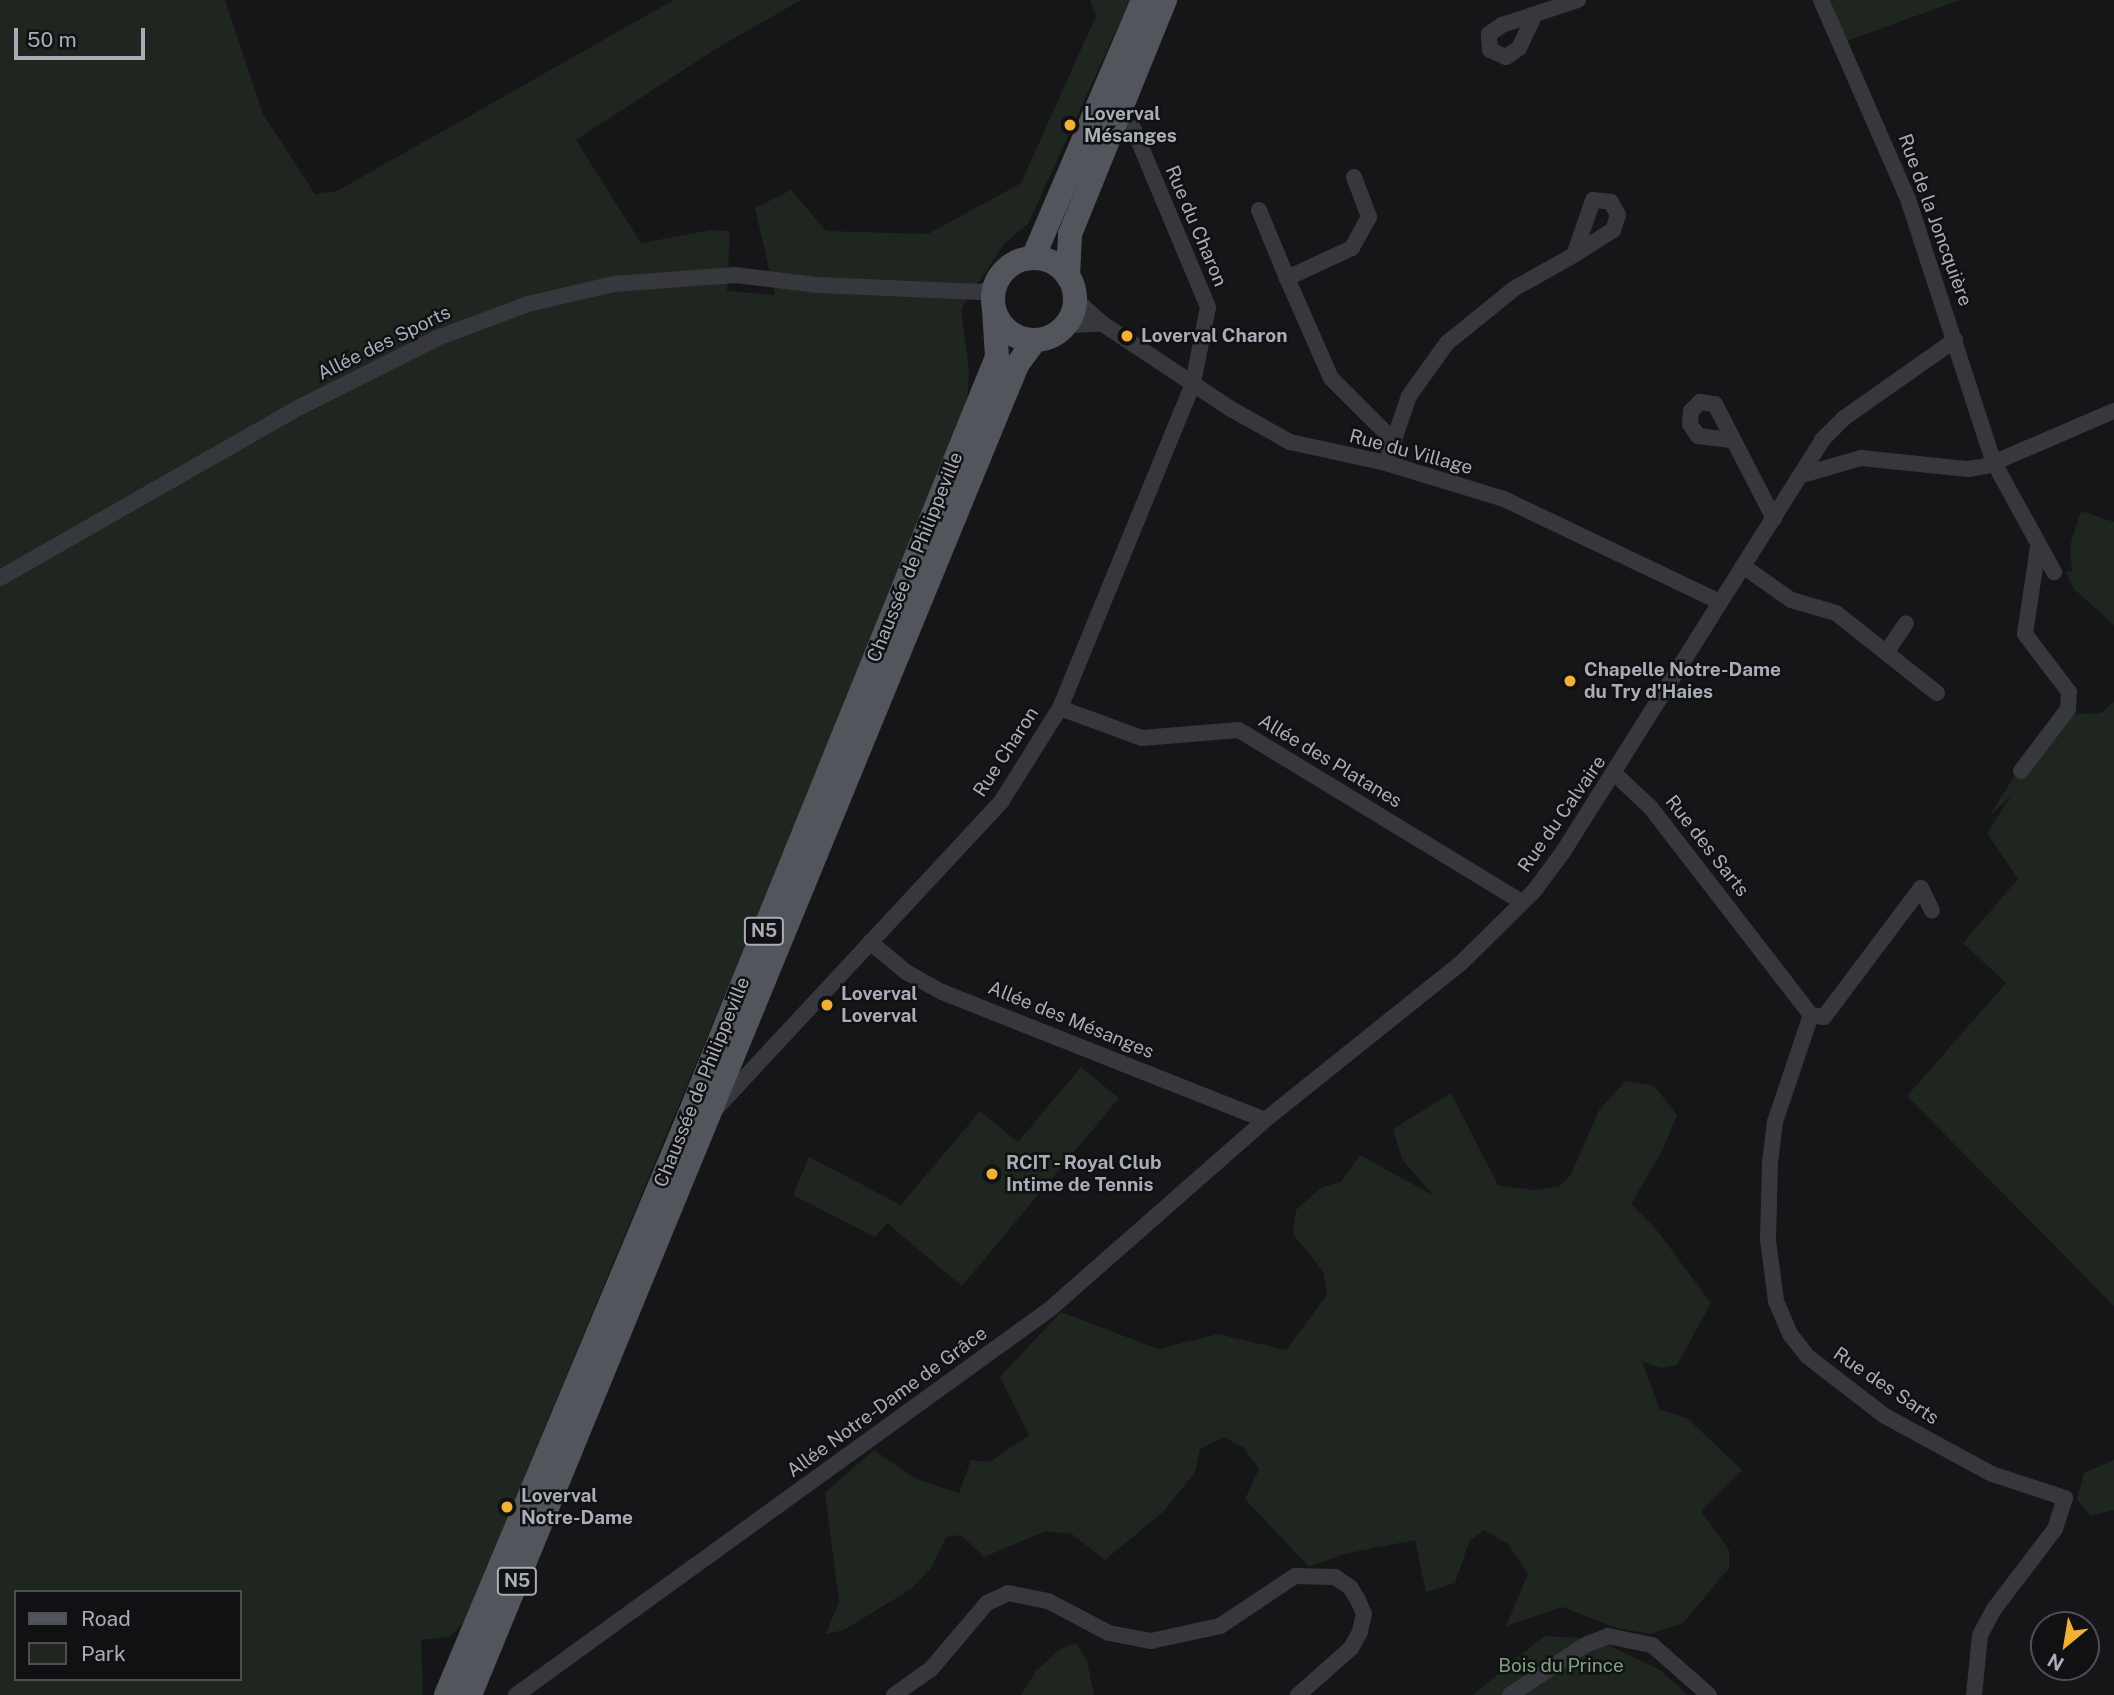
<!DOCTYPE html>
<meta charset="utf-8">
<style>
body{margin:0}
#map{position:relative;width:2114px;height:1695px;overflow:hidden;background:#161618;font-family:"Public Sans",sans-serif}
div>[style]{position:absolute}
.green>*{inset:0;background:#1e261f}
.street>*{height:16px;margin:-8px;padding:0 8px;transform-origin:8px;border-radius:8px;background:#37383d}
.primary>*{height:24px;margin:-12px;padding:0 12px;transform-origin:12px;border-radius:12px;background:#53555c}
.primary>.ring{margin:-12px;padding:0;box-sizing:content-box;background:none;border:24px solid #53555c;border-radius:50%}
.dots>*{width:19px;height:19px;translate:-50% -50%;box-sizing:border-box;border:4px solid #111113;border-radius:50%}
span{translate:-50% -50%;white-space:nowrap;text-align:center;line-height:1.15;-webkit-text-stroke:5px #111113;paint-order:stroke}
.shield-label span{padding:2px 5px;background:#111113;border:2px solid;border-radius:5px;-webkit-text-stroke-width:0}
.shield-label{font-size:18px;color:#a8adb8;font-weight:700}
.poi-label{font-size:19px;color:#a8adb8;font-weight:700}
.left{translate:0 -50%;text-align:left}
.street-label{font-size:19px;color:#a8adb8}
.park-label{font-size:19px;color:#7fa381}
.legend{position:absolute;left:14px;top:1590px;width:228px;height:91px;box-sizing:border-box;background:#111113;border:2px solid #4d4f55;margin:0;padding:9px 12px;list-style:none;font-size:21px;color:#a8adb8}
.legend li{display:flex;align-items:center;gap:14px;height:35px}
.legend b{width:35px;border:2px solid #4d4f55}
.north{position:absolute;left:2030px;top:1611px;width:70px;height:70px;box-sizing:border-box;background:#111113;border:2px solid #4d4f55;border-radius:50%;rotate:210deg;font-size:19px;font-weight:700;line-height:28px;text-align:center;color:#a8adb8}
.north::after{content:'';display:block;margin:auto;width:24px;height:32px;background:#f2b134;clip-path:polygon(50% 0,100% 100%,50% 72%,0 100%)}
.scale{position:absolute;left:14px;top:28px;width:131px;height:32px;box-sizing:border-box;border:4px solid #a8adb8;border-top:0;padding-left:9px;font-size:21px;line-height:24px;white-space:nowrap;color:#a8adb8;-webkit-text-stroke:5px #111113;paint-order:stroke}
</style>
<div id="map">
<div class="green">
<i style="clip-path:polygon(evenodd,0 0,225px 0,263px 114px,315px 194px,337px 191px,674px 0,801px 0,714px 50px,576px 140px,641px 243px,712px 230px,730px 231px,727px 291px,775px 295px,755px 208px,791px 190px,826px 231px,928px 234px,1021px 183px,1096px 16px,1090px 0,1130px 0,1028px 224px,1004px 244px,961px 309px,969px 370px,967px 411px,464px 1622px,449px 1637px,421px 1640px,423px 1695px,0 1695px,0 0,16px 1592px,240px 1592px,240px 1679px,16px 1679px,16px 1592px)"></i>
<i style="clip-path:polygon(1821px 0,1960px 0,1841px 43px)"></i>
<i style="clip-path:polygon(2081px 511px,2114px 522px,2114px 625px,2075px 590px,2065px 571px,2072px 572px,2070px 546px)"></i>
<i style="clip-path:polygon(2114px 702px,2114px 1306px,1907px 1096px,2006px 983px,1963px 943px,2018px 879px,1987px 833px,2011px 796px,1989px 816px,2054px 715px,2101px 713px)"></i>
<i style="clip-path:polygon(1081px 1067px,1119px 1098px,962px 1286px,887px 1223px,875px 1237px,793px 1195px,809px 1157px,901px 1205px,980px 1111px,1018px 1142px)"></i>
<i style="clip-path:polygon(1626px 1081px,1654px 1086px,1677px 1115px,1661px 1153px,1631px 1204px,1656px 1229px,1711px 1303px,1677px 1365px,1661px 1368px,1642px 1361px,1660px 1410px,1687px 1418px,1742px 1470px,1701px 1511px,1729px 1550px,1729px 1568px,1683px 1623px,1650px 1634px,1617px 1628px,1562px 1607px,1506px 1626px,1528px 1574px,1508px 1544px,1484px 1530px,1469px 1542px,1455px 1583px,1426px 1592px,1415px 1540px,1344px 1554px,1309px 1567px,1245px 1499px,1259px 1469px,1244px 1448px,1224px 1437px,1200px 1449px,1195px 1472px,1163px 1512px,1105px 1560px,1072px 1534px,1046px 1531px,984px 1557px,961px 1535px,946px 1537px,931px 1568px,911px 1589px,844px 1630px,826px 1634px,839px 1602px,825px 1493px,874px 1450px,916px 1479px,959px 1493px,971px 1460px,990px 1462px,1029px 1435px,1000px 1377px,1061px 1312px,1158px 1349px,1218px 1334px,1286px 1350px,1327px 1295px,1323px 1271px,1293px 1234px,1296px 1210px,1322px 1187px,1341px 1182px,1360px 1155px,1434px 1196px,1402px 1159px,1393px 1129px,1451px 1093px,1498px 1185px,1532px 1190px,1560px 1186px,1571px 1175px,1599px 1110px)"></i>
<i style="clip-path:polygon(2114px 1460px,2114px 1510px,2090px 1516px,2077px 1499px,2084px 1473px)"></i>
<i style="clip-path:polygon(1544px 1636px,1596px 1639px,1660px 1670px,1688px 1695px,1473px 1695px)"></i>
<i style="clip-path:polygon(1076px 1643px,1087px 1661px,1094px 1695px,1021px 1695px,1036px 1671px,1060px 1649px)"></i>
</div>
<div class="street">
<i style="left:1821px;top:0;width:217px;rotate:66.4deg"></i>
<i style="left:1908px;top:199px;width:275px;rotate:72deg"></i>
<i style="left:1993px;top:461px;width:127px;rotate:61.2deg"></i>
<i style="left:1534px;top:16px;width:35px;rotate:115deg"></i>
<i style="left:1519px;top:48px;width:16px;rotate:145deg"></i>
<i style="left:1506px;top:57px;width:17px;rotate:-156deg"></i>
<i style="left:1490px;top:50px;width:16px;rotate:-94deg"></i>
<i style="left:1489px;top:34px;width:16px;rotate:-35deg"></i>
<i style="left:1502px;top:25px;width:80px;rotate:-18.2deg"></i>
<i style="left:1354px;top:177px;width:43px;rotate:69.4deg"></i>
<i style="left:1369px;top:217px;width:35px;rotate:119deg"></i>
<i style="left:1352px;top:248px;width:72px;rotate:155.2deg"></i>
<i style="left:1287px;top:278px;width:109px;rotate:66.3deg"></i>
<i style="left:1331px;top:378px;width:89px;rotate:45deg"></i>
<i style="left:1259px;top:210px;width:74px;rotate:67.6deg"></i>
<i style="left:1075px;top:299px;width:38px;rotate:42deg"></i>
<i style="left:1103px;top:324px;width:154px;rotate:33.6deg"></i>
<i style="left:1231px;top:409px;width:68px;rotate:29.2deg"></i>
<i style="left:1290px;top:442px;width:98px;rotate:12.3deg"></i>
<i style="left:1386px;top:463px;width:123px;rotate:17deg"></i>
<i style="left:1504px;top:499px;width:239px;rotate:25.5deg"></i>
<i style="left:1065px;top:325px;width:38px;rotate:-2deg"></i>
<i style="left:1731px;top:440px;width:33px;rotate:-173deg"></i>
<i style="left:1698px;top:436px;width:14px;rotate:-124deg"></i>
<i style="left:1690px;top:424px;width:13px;rotate:-86deg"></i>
<i style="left:1691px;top:411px;width:13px;rotate:-45deg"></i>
<i style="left:1700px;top:402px;width:15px;rotate:8deg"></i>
<i style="left:1715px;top:404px;width:129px;rotate:62.8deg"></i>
<i style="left:1386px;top:463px;width:71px;rotate:-71.1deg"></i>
<i style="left:1409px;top:396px;width:65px;rotate:-54.4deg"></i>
<i style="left:1447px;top:343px;width:87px;rotate:-39deg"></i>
<i style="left:1515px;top:288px;width:68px;rotate:-29.2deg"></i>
<i style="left:1574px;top:255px;width:58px;rotate:-70.9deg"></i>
<i style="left:1593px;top:200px;width:18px;rotate:6deg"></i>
<i style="left:1611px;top:202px;width:15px;rotate:62deg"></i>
<i style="left:1618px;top:215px;width:16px;rotate:108deg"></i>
<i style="left:1613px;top:230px;width:46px;rotate:147.3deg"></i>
<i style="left:1802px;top:475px;width:61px;rotate:-16.1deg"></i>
<i style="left:1861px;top:458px;width:108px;rotate:5.9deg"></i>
<i style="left:1968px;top:469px;width:18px;rotate:-9deg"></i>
<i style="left:1986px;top:466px;width:139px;rotate:-23.3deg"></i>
<i style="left:1743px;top:566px;width:59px;rotate:35.3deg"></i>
<i style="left:1791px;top:600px;width:47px;rotate:16.1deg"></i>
<i style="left:1836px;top:613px;width:129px;rotate:38.4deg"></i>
<i style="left:0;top:578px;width:345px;rotate:-29.7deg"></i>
<i style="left:300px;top:407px;width:153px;rotate:-26.7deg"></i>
<i style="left:437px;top:338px;width:97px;rotate:-20.5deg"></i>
<i style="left:528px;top:304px;width:88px;rotate:-13.1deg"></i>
<i style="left:614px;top:284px;width:121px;rotate:-4.3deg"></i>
<i style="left:735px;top:275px;width:84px;rotate:6.9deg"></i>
<i style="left:818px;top:285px;width:162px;rotate:2.5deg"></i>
<i style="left:980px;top:292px;width:15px;rotate:-16deg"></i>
<i style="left:1888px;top:650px;width:32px;rotate:-56deg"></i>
<i style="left:1060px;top:708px;width:87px;rotate:20.1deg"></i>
<i style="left:1142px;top:738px;width:97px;rotate:-4.7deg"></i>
<i style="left:1239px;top:730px;width:331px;rotate:31.3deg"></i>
<i style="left:2021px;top:771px;width:78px;rotate:-52.8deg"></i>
<i style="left:2068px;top:709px;width:17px;rotate:-87deg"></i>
<i style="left:2069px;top:692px;width:73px;rotate:-127.2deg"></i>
<i style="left:2025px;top:634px;width:88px;rotate:-81.5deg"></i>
<i style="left:1616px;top:775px;width:48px;rotate:43.3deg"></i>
<i style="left:1651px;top:808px;width:262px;rotate:52.3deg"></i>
<i style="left:1811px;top:1015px;width:113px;rotate:108.6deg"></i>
<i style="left:1775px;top:1122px;width:41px;rotate:97deg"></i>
<i style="left:1770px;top:1163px;width:77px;rotate:91.5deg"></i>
<i style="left:1768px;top:1240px;width:62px;rotate:82.5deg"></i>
<i style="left:1776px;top:1301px;width:36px;rotate:67deg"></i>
<i style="left:1790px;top:1334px;width:28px;rotate:52deg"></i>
<i style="left:1807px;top:1356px;width:98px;rotate:37.6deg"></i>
<i style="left:1885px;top:1416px;width:122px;rotate:28.5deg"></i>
<i style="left:1992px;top:1474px;width:77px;rotate:18.2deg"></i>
<i style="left:2065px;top:1498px;width:33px;rotate:108deg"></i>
<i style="left:2055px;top:1529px;width:101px;rotate:127.3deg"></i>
<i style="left:1994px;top:1609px;width:30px;rotate:118deg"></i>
<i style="left:1980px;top:1635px;width:60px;rotate:95.7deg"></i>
<i style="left:870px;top:942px;width:47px;rotate:39.8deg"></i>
<i style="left:906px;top:972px;width:41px;rotate:29.1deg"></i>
<i style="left:942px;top:992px;width:347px;rotate:21.6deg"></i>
<i style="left:1811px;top:1015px;width:13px;rotate:9deg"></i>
<i style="left:1824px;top:1017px;width:161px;rotate:-53.1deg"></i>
<i style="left:1921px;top:888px;width:25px;rotate:64deg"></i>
<i style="left:711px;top:1114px;width:426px;rotate:-47.1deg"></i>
<i style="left:1001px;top:802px;width:111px;rotate:-57.9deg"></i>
<i style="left:1060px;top:708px;width:351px;rotate:-67.7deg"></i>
<i style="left:1193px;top:383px;width:77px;rotate:-78.8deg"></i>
<i style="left:1208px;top:307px;width:194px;rotate:-112.7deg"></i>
<i style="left:516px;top:1695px;width:659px;rotate:-35.86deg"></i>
<i style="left:1050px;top:1309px;width:286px;rotate:-41.3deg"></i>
<i style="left:1265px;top:1120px;width:250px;rotate:-38.7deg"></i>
<i style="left:1460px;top:964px;width:104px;rotate:-44.6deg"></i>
<i style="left:1534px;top:891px;width:49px;rotate:-53.4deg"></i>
<i style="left:1563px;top:852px;width:487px;rotate:-57.8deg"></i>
<i style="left:1822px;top:440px;width:31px;rotate:-45deg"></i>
<i style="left:1844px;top:418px;width:136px;rotate:-35.1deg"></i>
<i style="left:894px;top:1695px;width:45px;rotate:-35.1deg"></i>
<i style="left:931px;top:1669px;width:87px;rotate:-49.7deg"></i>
<i style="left:987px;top:1603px;width:23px;rotate:-25deg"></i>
<i style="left:1008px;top:1593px;width:41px;rotate:11.3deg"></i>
<i style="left:1048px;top:1601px;width:69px;rotate:27.7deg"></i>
<i style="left:1109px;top:1633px;width:43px;rotate:10.8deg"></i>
<i style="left:1151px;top:1641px;width:71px;rotate:-12.3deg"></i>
<i style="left:1220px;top:1626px;width:90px;rotate:-33.7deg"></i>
<i style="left:1295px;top:1576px;width:40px;rotate:1.4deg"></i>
<i style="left:1335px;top:1577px;width:18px;rotate:34deg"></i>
<i style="left:1350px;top:1587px;width:15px;rotate:58deg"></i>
<i style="left:1358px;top:1600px;width:15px;rotate:67deg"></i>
<i style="left:1364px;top:1614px;width:18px;rotate:103deg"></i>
<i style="left:1360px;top:1632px;width:18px;rotate:119deg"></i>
<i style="left:1351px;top:1648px;width:71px;rotate:138.4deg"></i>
<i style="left:1510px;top:1695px;width:90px;rotate:-33.7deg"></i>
<i style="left:1585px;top:1645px;width:25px;rotate:-21deg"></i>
<i style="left:1608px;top:1636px;width:45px;rotate:11.6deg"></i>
<i style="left:1652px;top:1645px;width:76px;rotate:41.3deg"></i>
</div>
<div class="primary">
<i style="left:1033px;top:258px;width:280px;rotate:-66.9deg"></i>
<i class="ring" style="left:993px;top:258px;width:58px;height:58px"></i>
<i style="left:1068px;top:277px;width:43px;rotate:-87.3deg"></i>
<i style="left:1070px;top:234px;width:253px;rotate:-67.9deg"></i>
<i style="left:446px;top:1695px;width:615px;rotate:-67.23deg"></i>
<i style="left:684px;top:1128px;width:832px;rotate:-67.9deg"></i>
<i style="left:997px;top:357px;width:48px;rotate:-93.6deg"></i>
<i style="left:470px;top:1695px;width:1438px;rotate:-67.64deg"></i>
<i style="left:1017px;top:365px;width:31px;rotate:-54deg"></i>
</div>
<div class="dots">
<i style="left:1070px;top:125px;background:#f2b134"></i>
<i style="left:1127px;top:336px;background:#f2b134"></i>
<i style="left:1570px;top:681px;background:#f2b134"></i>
<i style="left:827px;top:1005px;background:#f2b134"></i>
<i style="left:992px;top:1174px;background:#f2b134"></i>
<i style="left:507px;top:1507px;background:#f2b134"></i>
</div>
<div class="shield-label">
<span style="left:764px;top:931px">N5</span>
<span style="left:517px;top:1581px">N5</span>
</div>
<div class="poi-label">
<span class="left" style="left:1084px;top:125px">Loverval<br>Mésanges</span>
<span class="left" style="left:1141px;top:336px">Loverval Charon</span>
<span class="left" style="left:1584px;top:681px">Chapelle Notre-Dame<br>du Try d'Haies</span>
<span class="left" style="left:841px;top:1005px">Loverval<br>Loverval</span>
<span class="left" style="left:1006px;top:1174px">RCIT - Royal Club<br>Intime de Tennis</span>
<span class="left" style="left:521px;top:1507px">Loverval<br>Notre-Dame</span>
</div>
<div class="street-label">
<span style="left:1935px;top:220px;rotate:70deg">Rue de la Joncquière</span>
<span style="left:1196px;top:226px;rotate:67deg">Rue du Charon</span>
<span style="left:384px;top:343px;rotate:-26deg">Allée des Sports</span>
<span style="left:1411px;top:452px;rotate:15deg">Rue du Village</span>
<span style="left:915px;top:557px;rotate:-68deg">Chaussée de Philippeville</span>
<span style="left:1006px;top:752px;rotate:-57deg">Rue Charon</span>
<span style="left:1330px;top:761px;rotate:31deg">Allée des Platanes</span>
<span style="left:1562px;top:814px;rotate:-55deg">Rue du Calvaire</span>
<span style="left:1707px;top:846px;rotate:52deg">Rue des Sarts</span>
<span style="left:1071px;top:1020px;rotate:22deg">Allée des Mésanges</span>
<span style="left:702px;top:1082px;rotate:-68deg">Chaussée de Philippeville</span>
<span style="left:1886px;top:1386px;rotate:34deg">Rue des Sarts</span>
<span style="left:887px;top:1402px;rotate:-36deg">Allée Notre-Dame de Grâce</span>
</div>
<div class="park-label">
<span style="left:1561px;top:1666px">Bois du Prince</span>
</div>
<ul class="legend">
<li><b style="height:9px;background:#53555c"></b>Road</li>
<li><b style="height:19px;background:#1e261f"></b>Park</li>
</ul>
<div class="north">N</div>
<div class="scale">50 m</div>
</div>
